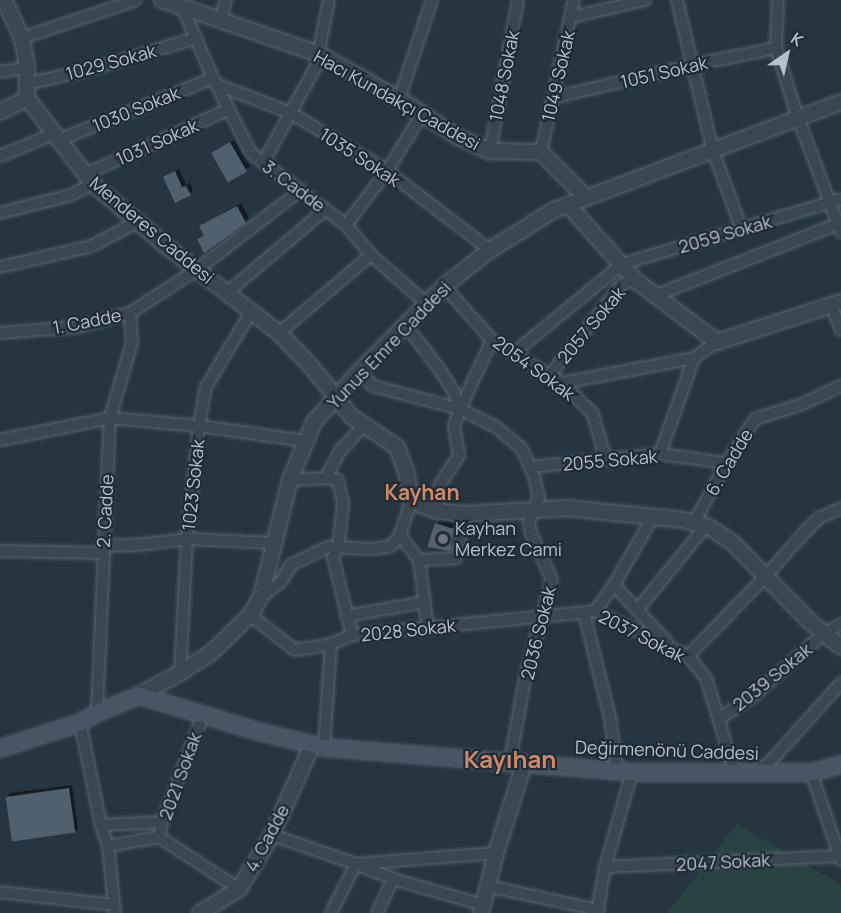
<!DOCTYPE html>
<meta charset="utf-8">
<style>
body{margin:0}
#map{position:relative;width:841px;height:913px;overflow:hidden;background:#263540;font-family:Manrope,sans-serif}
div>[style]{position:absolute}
.green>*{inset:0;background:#294342}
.shadow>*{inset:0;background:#0007;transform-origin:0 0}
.building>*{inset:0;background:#51606d;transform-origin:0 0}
.roads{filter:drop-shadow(0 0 2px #58646d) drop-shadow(0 0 2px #58646d)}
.minor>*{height:10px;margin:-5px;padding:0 5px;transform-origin:5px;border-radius:5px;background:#3a4650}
.tertiary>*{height:14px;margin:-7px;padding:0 7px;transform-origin:7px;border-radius:7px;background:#3a4650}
.secondary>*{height:15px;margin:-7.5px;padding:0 7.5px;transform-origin:7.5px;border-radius:7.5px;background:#485663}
.dots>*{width:16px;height:16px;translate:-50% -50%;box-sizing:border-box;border:3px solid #1f2b35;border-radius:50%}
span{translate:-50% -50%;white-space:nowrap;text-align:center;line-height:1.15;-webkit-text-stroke:4.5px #1f2b35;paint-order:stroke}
.street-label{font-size:18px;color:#b7c1ca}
.poi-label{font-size:18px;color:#b7c1ca}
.left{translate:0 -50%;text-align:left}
.quarter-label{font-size:21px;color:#d38969;font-weight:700}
.district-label{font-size:24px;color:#d38969;font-weight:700}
.north{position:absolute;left:757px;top:24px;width:60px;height:60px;-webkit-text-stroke:4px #1f2b35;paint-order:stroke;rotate:34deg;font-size:16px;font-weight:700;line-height:24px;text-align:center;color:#b7c1ca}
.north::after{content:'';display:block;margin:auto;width:21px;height:27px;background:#b7c1ca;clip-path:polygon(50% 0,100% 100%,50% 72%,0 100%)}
</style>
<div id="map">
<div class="green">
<i style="clip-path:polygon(737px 824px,841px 885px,841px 913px,667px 913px)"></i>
</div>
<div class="shadow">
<i style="left:234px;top:140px;width:31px;height:25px;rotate:58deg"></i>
<i style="clip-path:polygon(179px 169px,186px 185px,190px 183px,193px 191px,190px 194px,165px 177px)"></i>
<i style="clip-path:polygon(241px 203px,249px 218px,204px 251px,198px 240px,205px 235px,201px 226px)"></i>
<i style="clip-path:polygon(441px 519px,458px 524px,454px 544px,449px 549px,436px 524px)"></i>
<i style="clip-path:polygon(72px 785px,78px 828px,75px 832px,7px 797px,10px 793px)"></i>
</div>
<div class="building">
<i style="left:230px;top:142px;width:34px;height:22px;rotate:60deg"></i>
<i style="clip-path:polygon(175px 171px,182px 187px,186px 186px,191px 195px,175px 203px,163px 177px)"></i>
<i style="clip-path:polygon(237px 206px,246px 223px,204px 253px,197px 239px,204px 236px,199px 226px)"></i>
<i style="clip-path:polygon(435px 523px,454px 529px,450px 551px,427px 547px)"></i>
<i style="left:69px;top:788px;width:45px;height:64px;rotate:82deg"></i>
</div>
<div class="roads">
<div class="minor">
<i style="left:677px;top:0;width:155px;rotate:76.6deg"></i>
<i style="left:713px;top:151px;width:84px;rotate:69.8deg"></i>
<i style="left:778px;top:0;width:48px;rotate:92.4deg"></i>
<i style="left:776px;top:48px;width:73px;rotate:72.6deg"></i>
<i style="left:798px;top:118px;width:122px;rotate:69.3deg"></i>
<i style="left:183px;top:9px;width:75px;rotate:66.5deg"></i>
<i style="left:213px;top:78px;width:84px;rotate:63.1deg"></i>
<i style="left:251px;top:153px;width:119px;rotate:37.2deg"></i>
<i style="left:346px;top:225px;width:39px;rotate:50deg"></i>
<i style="left:371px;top:255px;width:73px;rotate:41.1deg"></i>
<i style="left:572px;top:17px;width:75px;rotate:-13.1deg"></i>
<i style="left:220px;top:21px;width:22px;rotate:-74deg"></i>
<i style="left:22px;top:38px;width:120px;rotate:-18.4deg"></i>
<i style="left:0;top:72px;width:27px;rotate:-10deg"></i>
<i style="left:26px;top:84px;width:68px;rotate:-12.8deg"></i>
<i style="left:92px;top:69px;width:109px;rotate:-16.6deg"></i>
<i style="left:218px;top:85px;width:78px;rotate:21deg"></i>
<i style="left:291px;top:113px;width:112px;rotate:31.1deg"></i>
<i style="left:387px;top:171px;width:130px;rotate:37.5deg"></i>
<i style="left:552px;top:98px;width:145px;rotate:-13.2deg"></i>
<i style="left:693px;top:65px;width:85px;rotate:-11.6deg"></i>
<i style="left:399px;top:99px;width:104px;rotate:-71.6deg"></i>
<i style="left:59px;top:140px;width:166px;rotate:-21.9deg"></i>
<i style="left:490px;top:151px;width:154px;rotate:-79.5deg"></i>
<i style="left:541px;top:152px;width:156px;rotate:-77.8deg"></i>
<i style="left:0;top:156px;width:58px;rotate:-22.2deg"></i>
<i style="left:263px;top:163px;width:111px;rotate:-61.3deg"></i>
<i style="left:316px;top:66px;width:67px;rotate:-78.9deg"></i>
<i style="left:86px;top:174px;width:157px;rotate:-24.4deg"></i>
<i style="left:0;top:213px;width:73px;rotate:-14.2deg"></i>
<i style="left:71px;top:195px;width:25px;rotate:-27deg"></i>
<i style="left:346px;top:225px;width:68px;rotate:-52.8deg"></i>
<i style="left:387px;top:171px;width:67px;rotate:-58.4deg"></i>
<i style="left:0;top:267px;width:94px;rotate:-12.9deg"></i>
<i style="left:92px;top:246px;width:51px;rotate:-28.1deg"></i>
<i style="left:444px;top:286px;width:72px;rotate:48.4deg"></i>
<i style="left:492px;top:340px;width:82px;rotate:31.6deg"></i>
<i style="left:562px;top:383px;width:44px;rotate:45deg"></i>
<i style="left:593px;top:414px;width:48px;rotate:74.2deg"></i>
<i style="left:228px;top:292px;width:128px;rotate:-40.3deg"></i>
<i style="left:654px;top:296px;width:198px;rotate:-21.4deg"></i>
<i style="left:831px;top:305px;width:27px;rotate:68deg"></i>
<i style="left:405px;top:324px;width:58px;rotate:52.7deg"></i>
<i style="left:440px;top:370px;width:26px;rotate:58deg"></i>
<i style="left:454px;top:392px;width:18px;rotate:71deg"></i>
<i style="left:0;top:333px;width:77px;rotate:-4.5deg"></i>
<i style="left:77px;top:327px;width:55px;rotate:-14.8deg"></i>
<i style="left:130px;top:313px;width:81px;rotate:-32.9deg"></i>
<i style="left:198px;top:269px;width:130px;rotate:-37.5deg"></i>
<i style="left:279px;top:333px;width:121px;rotate:-40.3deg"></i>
<i style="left:515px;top:352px;width:139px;rotate:-39.4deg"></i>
<i style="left:622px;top:264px;width:228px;rotate:-16.5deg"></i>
<i style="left:359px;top:372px;width:20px;rotate:45deg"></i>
<i style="left:373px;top:386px;width:90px;rotate:14.8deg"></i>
<i style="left:460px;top:409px;width:40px;rotate:26.6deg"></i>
<i style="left:496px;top:427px;width:34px;rotate:40deg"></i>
<i style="left:522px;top:449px;width:30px;rotate:66deg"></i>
<i style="left:534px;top:476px;width:22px;rotate:77deg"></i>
<i style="left:539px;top:497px;width:26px;rotate:113deg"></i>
<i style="left:529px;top:521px;width:12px;rotate:81deg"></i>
<i style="left:531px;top:533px;width:51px;rotate:65.9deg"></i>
<i style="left:552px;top:580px;width:97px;rotate:105.6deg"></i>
<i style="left:526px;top:673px;width:90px;rotate:100.2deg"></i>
<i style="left:550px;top:375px;width:115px;rotate:-51.7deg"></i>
<i style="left:621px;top:285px;width:15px;rotate:-20deg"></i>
<i style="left:562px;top:383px;width:134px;rotate:-10.7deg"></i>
<i style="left:0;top:440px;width:112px;rotate:-11.3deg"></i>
<i style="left:110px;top:418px;width:89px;rotate:5.1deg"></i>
<i style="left:199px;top:426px;width:108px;rotate:8deg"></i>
<i style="left:660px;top:454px;width:102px;rotate:-70.5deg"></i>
<i style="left:694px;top:358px;width:28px;rotate:-35deg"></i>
<i style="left:531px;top:467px;width:130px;rotate:-5.8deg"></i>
<i style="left:660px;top:454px;width:67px;rotate:7.8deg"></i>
<i style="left:326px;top:478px;width:30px;rotate:-63deg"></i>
<i style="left:340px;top:451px;width:35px;rotate:-47deg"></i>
<i style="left:290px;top:480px;width:36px;rotate:-3deg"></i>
<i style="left:326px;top:478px;width:12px;rotate:9deg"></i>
<i style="left:338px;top:480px;width:25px;rotate:78deg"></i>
<i style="left:343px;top:504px;width:43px;rotate:96.6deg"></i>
<i style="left:338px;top:547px;width:11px;rotate:117deg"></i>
<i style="left:333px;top:557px;width:80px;rotate:76.3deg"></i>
<i style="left:437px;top:511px;width:25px;rotate:-85deg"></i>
<i style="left:439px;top:486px;width:37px;rotate:-57deg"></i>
<i style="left:459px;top:455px;width:29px;rotate:-100deg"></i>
<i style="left:454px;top:426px;width:18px;rotate:-71deg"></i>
<i style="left:460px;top:409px;width:76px;rotate:-65.1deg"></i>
<i style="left:694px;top:523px;width:68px;rotate:-61.9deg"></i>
<i style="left:726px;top:463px;width:53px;rotate:-56.6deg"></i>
<i style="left:755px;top:419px;width:47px;rotate:-17.3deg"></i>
<i style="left:800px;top:405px;width:45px;rotate:-24.9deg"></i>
<i style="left:400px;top:535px;width:31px;rotate:53deg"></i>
<i style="left:419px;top:560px;width:70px;rotate:82.6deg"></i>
<i style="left:103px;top:546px;width:33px;rotate:-2deg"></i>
<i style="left:136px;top:545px;width:51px;rotate:-6.7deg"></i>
<i style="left:187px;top:539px;width:89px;rotate:2.6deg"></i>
<i style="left:0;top:551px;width:103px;rotate:1.1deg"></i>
<i style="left:419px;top:560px;width:37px;rotate:-3deg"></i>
<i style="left:456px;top:558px;width:45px;rotate:-78.4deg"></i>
<i style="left:614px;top:585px;width:78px;rotate:47.1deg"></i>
<i style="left:261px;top:597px;width:25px;rotate:-37deg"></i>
<i style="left:281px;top:582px;width:20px;rotate:-60deg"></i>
<i style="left:291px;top:565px;width:41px;rotate:-25.9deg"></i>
<i style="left:328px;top:547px;width:45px;rotate:2.5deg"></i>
<i style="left:373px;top:549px;width:18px;rotate:-9deg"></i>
<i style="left:391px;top:546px;width:14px;rotate:-51deg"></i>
<i style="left:400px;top:535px;width:36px;rotate:-72deg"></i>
<i style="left:637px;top:610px;width:109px;rotate:-50.6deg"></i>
<i style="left:595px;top:611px;width:32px;rotate:-54deg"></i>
<i style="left:614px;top:585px;width:77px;rotate:-60.4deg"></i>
<i style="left:584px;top:613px;width:107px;rotate:76deg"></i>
<i style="left:610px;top:717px;width:53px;rotate:82.5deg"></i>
<i style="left:250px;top:615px;width:57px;rotate:37.9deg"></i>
<i style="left:295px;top:650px;width:36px;rotate:-9deg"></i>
<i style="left:331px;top:644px;width:23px;rotate:-23deg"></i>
<i style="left:352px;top:635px;width:244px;rotate:-5.6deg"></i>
<i style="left:595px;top:611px;width:103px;rotate:25.8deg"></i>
<i style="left:688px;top:656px;width:28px;rotate:51deg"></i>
<i style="left:706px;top:678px;width:99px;rotate:73deg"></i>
<i style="left:346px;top:616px;width:80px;rotate:-10deg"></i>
<i style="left:688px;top:656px;width:112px;rotate:-45.7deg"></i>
<i style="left:766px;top:576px;width:53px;rotate:-48.8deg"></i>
<i style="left:801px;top:536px;width:25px;rotate:-45deg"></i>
<i style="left:819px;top:518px;width:24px;rotate:-24deg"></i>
<i style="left:180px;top:673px;width:134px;rotate:-87deg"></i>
<i style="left:187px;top:539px;width:114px;rotate:-83.9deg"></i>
<i style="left:199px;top:426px;width:40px;rotate:-80deg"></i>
<i style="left:206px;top:387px;width:90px;rotate:-59.1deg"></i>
<i style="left:97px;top:712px;width:294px;rotate:-87.5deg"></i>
<i style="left:110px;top:418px;width:78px;rotate:-73.7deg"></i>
<i style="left:132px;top:343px;width:30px;rotate:-94deg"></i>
<i style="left:720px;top:718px;width:37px;rotate:-33deg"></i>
<i style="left:751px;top:698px;width:96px;rotate:-41.6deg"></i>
<i style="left:823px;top:634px;width:21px;rotate:-29deg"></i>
<i style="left:80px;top:722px;width:105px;rotate:78.5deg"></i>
<i style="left:101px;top:825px;width:22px;rotate:72deg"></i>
<i style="left:108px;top:846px;width:67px;rotate:84deg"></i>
<i style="left:324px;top:747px;width:103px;rotate:-86.1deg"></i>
<i style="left:755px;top:771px;width:16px;rotate:-30deg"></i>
<i style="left:769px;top:763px;width:108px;rotate:-48deg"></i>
<i style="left:811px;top:772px;width:93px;rotate:71.2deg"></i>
<i style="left:101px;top:825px;width:61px;rotate:-2.8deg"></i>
<i style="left:272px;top:835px;width:89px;rotate:19deg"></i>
<i style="left:356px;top:864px;width:140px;rotate:-4.5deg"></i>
<i style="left:159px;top:837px;width:15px;rotate:-79deg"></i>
<i style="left:162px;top:822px;width:115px;rotate:-69deg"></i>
<i style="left:159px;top:837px;width:95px;rotate:33deg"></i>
<i style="left:108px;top:846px;width:52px;rotate:-10deg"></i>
<i style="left:605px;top:867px;width:236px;rotate:-2.7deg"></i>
<i style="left:487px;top:886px;width:114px;rotate:12.2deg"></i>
<i style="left:0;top:892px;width:115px;rotate:6.5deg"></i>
<i style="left:331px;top:913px;width:55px;rotate:-63deg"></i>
<i style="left:356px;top:864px;width:40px;rotate:22deg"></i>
<i style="left:393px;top:879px;width:94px;rotate:16.1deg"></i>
<i style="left:377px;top:913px;width:38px;rotate:-65deg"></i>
<i style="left:597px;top:913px;width:47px;rotate:-80.1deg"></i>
<i style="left:605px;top:867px;width:99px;rotate:-74.1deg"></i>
</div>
<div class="tertiary">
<i style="left:4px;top:0;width:42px;rotate:64.7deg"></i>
<i style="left:22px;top:38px;width:29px;rotate:80deg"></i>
<i style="left:27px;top:67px;width:31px;rotate:90deg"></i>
<i style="left:27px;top:98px;width:108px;rotate:52.5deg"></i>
<i style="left:93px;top:184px;width:94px;rotate:40.3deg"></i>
<i style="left:165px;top:245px;width:144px;rotate:37.7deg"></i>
<i style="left:279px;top:333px;width:45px;rotate:45.9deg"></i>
<i style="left:310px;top:365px;width:67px;rotate:51.1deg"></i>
<i style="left:352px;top:417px;width:54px;rotate:33.7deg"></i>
<i style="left:397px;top:447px;width:29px;rotate:70deg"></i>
<i style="left:407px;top:474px;width:27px;rotate:82deg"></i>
<i style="left:411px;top:501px;width:28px;rotate:21deg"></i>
<i style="left:437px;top:511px;width:28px;rotate:6deg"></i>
<i style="left:465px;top:514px;width:102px;rotate:-3.4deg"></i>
<i style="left:567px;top:508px;width:117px;rotate:5.9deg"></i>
<i style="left:683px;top:520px;width:27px;rotate:15deg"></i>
<i style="left:709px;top:527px;width:30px;rotate:34deg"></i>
<i style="left:734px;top:544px;width:107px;rotate:45.8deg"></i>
<i style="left:809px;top:621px;width:41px;rotate:39.1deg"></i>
<i style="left:162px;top:0;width:166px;rotate:19deg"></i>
<i style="left:319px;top:54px;width:92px;rotate:29.4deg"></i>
<i style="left:399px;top:99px;width:70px;rotate:32.8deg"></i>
<i style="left:458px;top:137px;width:35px;rotate:24deg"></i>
<i style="left:490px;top:151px;width:51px;rotate:1.1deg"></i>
<i style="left:541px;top:152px;width:64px;rotate:45.6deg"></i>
<i style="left:0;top:112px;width:30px;rotate:-27deg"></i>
<i style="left:569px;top:206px;width:99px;rotate:48.3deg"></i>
<i style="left:635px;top:280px;width:103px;rotate:37.1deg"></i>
<i style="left:717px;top:342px;width:130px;rotate:-17.9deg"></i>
<i style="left:139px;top:695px;width:47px;rotate:-28.2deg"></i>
<i style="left:180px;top:673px;width:38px;rotate:-33deg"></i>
<i style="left:212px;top:652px;width:53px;rotate:-44.2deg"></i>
<i style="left:250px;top:615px;width:21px;rotate:-59deg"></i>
<i style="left:261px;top:597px;width:121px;rotate:-76.1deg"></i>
<i style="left:290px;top:480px;width:63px;rotate:-67.5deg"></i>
<i style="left:314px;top:422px;width:67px;rotate:-48deg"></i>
<i style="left:359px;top:372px;width:121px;rotate:-45.3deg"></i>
<i style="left:444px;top:286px;width:58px;rotate:-38deg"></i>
<i style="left:490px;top:250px;width:75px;rotate:-32deg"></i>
<i style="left:554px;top:210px;width:307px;rotate:-20.6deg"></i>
<i style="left:200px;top:913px;width:46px;rotate:-31.6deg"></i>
<i style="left:239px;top:889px;width:63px;rotate:-58.6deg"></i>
<i style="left:272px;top:835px;width:98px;rotate:-66deg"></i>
<i style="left:481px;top:913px;width:62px;rotate:-76deg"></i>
<i style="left:496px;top:853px;width:93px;rotate:-72.5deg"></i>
</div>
<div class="secondary">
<i style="left:0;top:748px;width:84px;rotate:-18deg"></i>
<i style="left:80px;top:722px;width:20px;rotate:-30deg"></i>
<i style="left:97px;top:712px;width:45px;rotate:-22deg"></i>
<i style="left:139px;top:695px;width:127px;rotate:16.9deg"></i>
<i style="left:261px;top:732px;width:65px;rotate:13.4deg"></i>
<i style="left:324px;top:747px;width:309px;rotate:4.6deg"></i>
<i style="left:632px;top:772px;width:179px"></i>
<i style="left:811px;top:772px;width:31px;rotate:-15deg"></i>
</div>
</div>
<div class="dots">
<i style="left:443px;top:539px;background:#6b7280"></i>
</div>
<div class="street-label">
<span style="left:111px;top:62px;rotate:-15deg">1029 Sokak</span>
<span style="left:664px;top:72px;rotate:-13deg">1051 Sokak</span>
<span style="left:504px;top:76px;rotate:-79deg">1048 Sokak</span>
<span style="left:558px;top:76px;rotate:-77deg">1049 Sokak</span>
<span style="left:397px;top:100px;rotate:29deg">Hacı Kundakçı Caddesi</span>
<span style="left:136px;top:109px;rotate:-22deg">1030 Sokak</span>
<span style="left:157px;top:142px;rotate:-24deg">1031 Sokak</span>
<span style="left:360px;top:157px;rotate:33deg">1035 Sokak</span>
<span style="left:294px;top:186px;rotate:37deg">3. Cadde</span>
<span style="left:152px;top:230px;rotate:40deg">Menderes Caddesi</span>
<span style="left:725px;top:234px;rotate:-16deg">2059 Sokak</span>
<span style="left:87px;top:321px;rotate:-11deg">1. Cadde</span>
<span style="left:591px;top:325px;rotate:-50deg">2057 Sokak</span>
<span style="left:389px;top:345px;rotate:-46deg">Yunus Emre Caddesi</span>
<span style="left:534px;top:368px;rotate:36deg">2054 Sokak</span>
<span style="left:610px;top:460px;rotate:-5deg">2055 Sokak</span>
<span style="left:729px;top:462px;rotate:-59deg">6. Cadde</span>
<span style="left:193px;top:485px;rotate:-84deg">1023 Sokak</span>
<span style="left:105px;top:511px;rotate:-87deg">2. Cadde</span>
<span style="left:408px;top:630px;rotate:-6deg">2028 Sokak</span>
<span style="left:538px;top:633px;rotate:-76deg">2036 Sokak</span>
<span style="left:642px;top:636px;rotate:27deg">2037 Sokak</span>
<span style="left:772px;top:677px;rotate:-39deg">2039 Sokak</span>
<span style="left:667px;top:750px;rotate:2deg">Değirmenönü Caddesi</span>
<span style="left:180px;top:776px;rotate:-70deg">2021 Sokak</span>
<span style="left:267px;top:838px;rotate:-62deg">4. Cadde</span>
<span style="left:723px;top:862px;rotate:-3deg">2047 Sokak</span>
</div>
<div class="poi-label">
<span class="left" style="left:455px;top:539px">Kayhan<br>Merkez Cami</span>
</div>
<div class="quarter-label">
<span style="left:422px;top:492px">Kayhan</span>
</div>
<div class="district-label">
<span style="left:510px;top:759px">Kayıhan</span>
</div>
<div class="north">K</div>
</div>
